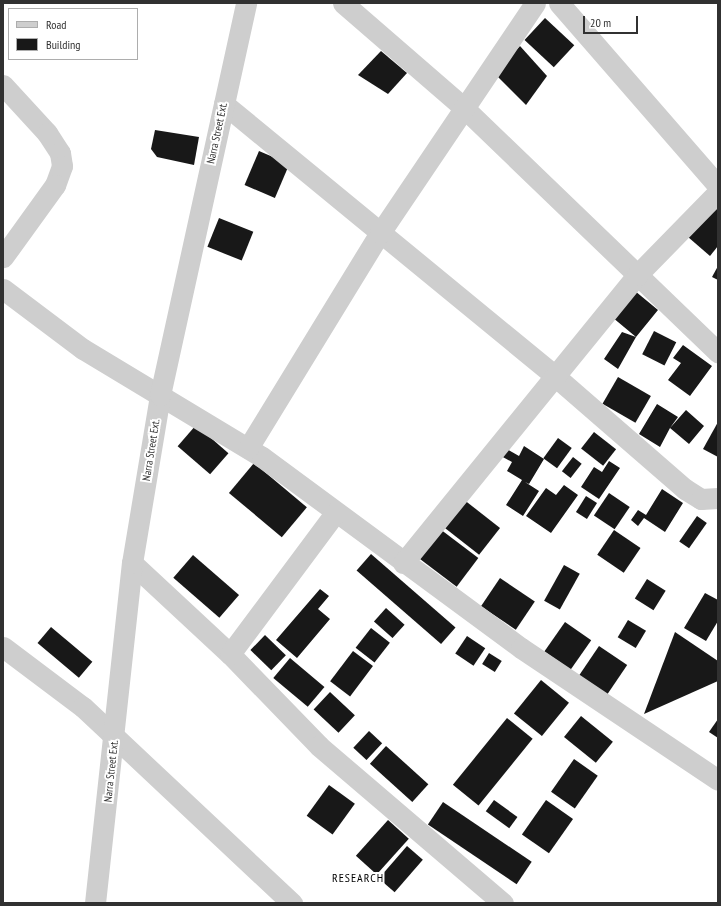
<!DOCTYPE html>
<style>
body{margin:0}
#map{position:relative;width:721px;height:906px;overflow:hidden;background:#fff;font-family:"PT Sans Narrow",sans-serif}
div>[style]{position:absolute}
.building>*{inset:0;background:#181818;transform-origin:0 0}
.minor>*{height:21px;margin:-10.5px;padding:0 10.5px;transform-origin:10.5px;border-radius:10.5px;background:#cecece}
span{translate:-50% -50%;white-space:nowrap;text-align:center;line-height:1.15;-webkit-text-stroke:4px #fff;paint-order:stroke}
.street-label{font-size:11px;color:#313131}
.neighbourhood-label{font-size:12px;color:#000;letter-spacing:1px}
.frame{position:absolute;inset:0;border:4px solid #313131;pointer-events:none}
.legend{position:absolute;left:8px;top:8px;width:130px;height:52px;box-sizing:border-box;background:#fff;border:1px solid #adadad;margin:0;padding:5px 7px;list-style:none;font-size:12px;color:#313131}
.legend li{display:flex;align-items:center;gap:8px;height:20px}
.legend b{width:20px;border:1px solid #adadad}
.scale{position:absolute;left:583px;top:16px;width:55px;height:18px;box-sizing:border-box;border:2px solid #313131;border-top:0;padding-left:5px;font-size:12px;line-height:14px;white-space:nowrap;color:#313131;-webkit-text-stroke:3px #fff;paint-order:stroke}
</style>
<div id="map">
<div class="building">
<i style="left:545px;top:18px;width:40px;height:30px;rotate:43deg"></i>
<i style="clip-path:polygon(520px 46px,547px 76px,526px 105px,494px 73px)"></i>
<i style="clip-path:polygon(381px 51px,407px 73px,388px 94px,358px 75px)"></i>
<i style="clip-path:polygon(155px 130px,199px 137px,194px 165px,157px 157px,151px 149px)"></i>
<i style="left:259px;top:151px;width:33px;height:37px;rotate:23deg"></i>
<i style="clip-path:polygon(718px 201px,718px 246px,710px 256px,688px 237px)"></i>
<i style="left:219px;top:218px;width:37px;height:31px;rotate:22deg"></i>
<i style="clip-path:polygon(718px 266px,718px 280px,712px 277px)"></i>
<i style="clip-path:polygon(635px 291px,658px 310px,636px 337px,618px 369px,604px 359px,622px 332px,636px 337px,612px 317px)"></i>
<i style="left:654px;top:331px;width:25px;height:26px;rotate:27deg"></i>
<i style="clip-path:polygon(683px 345px,712px 366px,690px 396px,668px 380px,681px 363px,673px 358px)"></i>
<i style="left:618px;top:377px;width:38px;height:31px;rotate:30deg"></i>
<i style="clip-path:polygon(657px 404px,678px 417px,670px 428px,686px 410px,704px 426px,689px 444px,670px 428px,660px 447px,639px 434px)"></i>
<i style="clip-path:polygon(718px 422px,718px 457px,703px 449px)"></i>
<i style="left:196px;top:425px;width:43px;height:28px;rotate:41deg"></i>
<i style="left:594px;top:432px;width:28px;height:21px;rotate:38deg"></i>
<i style="left:558px;top:438px;width:17px;height:25px;rotate:36deg"></i>
<i style="clip-path:polygon(524px 446px,544px 459px,529px 484px,525px 482px,539px 491px,523px 516px,506px 505px,522px 480px,507px 471px,512px 462px,501px 456px,505px 448px,519px 456px)"></i>
<i style="left:573px;top:457px;width:11px;height:18px;rotate:38deg"></i>
<i style="clip-path:polygon(609px 461px,620px 468px,599px 499px,581px 487px,594px 467px,602px 472px)"></i>
<i style="left:254px;top:463px;width:69px;height:39px;rotate:40deg"></i>
<i style="clip-path:polygon(564px 485px,578px 495px,551px 533px,526px 516px,546px 488px,556px 495px)"></i>
<i style="clip-path:polygon(662px 489px,683px 503px,665px 532px,644px 518px,638px 526px,631px 520px,638px 510px,646px 515px)"></i>
<i style="left:609px;top:493px;width:25px;height:27px;rotate:34deg"></i>
<i style="left:586px;top:496px;width:13px;height:19px;rotate:32deg"></i>
<i style="left:463px;top:499px;width:47px;height:34px;rotate:38deg"></i>
<i style="left:697px;top:516px;width:12px;height:31px;rotate:35deg"></i>
<i style="left:440px;top:529px;width:48px;height:36px;rotate:37deg"></i>
<i style="left:614px;top:530px;width:32px;height:30px;rotate:34deg"></i>
<i style="left:371px;top:554px;width:112px;height:22px;rotate:41deg"></i>
<i style="left:193px;top:555px;width:61px;height:30px;rotate:41deg"></i>
<i style="left:564px;top:565px;width:18px;height:41px;rotate:29deg"></i>
<i style="left:500px;top:578px;width:42px;height:34px;rotate:34deg"></i>
<i style="left:647px;top:579px;width:22px;height:23px;rotate:32deg"></i>
<i style="clip-path:polygon(320px 589px,329px 596px,318px 609px,330px 619px,297px 658px,276px 640px)"></i>
<i style="clip-path:polygon(705px 593px,718px 600px,718px 621px,706px 641px,684px 628px)"></i>
<i style="left:386px;top:608px;width:25px;height:18px;rotate:42deg"></i>
<i style="left:628px;top:620px;width:21px;height:20px;rotate:31deg"></i>
<i style="left:565px;top:622px;width:32px;height:36px;rotate:35deg"></i>
<i style="left:51px;top:627px;width:54px;height:21px;rotate:40deg"></i>
<i style="left:371px;top:628px;width:24px;height:25px;rotate:38deg"></i>
<i style="clip-path:polygon(675px 632px,718px 661px,718px 681px,644px 714px)"></i>
<i style="left:265px;top:635px;width:29px;height:21px;rotate:44deg"></i>
<i style="left:467px;top:636px;width:22px;height:21px;rotate:34deg"></i>
<i style="left:599px;top:646px;width:34px;height:36px;rotate:34deg"></i>
<i style="left:353px;top:651px;width:25px;height:38px;rotate:37deg"></i>
<i style="left:489px;top:653px;width:15px;height:13px;rotate:32deg"></i>
<i style="left:290px;top:658px;width:45px;height:26px;rotate:40deg"></i>
<i style="left:541px;top:680px;width:36px;height:43px;rotate:39deg"></i>
<i style="left:330px;top:692px;width:34px;height:24px;rotate:43deg"></i>
<i style="left:581px;top:716px;width:41px;height:27px;rotate:39deg"></i>
<i style="left:507px;top:718px;width:33px;height:86px;rotate:39deg"></i>
<i style="clip-path:polygon(718px 719px,718px 738px,709px 732px)"></i>
<i style="left:369px;top:731px;width:18px;height:23px;rotate:43deg"></i>
<i style="left:386px;top:746px;width:57px;height:24px;rotate:42deg"></i>
<i style="left:574px;top:759px;width:29px;height:40px;rotate:35deg"></i>
<i style="left:329px;top:785px;width:32px;height:38px;rotate:36deg"></i>
<i style="left:494px;top:800px;width:29px;height:14px;rotate:36deg"></i>
<i style="left:546px;top:800px;width:33px;height:42px;rotate:35deg"></i>
<i style="left:443px;top:802px;width:107px;height:27px;rotate:34deg"></i>
<i style="left:388px;top:820px;width:28px;height:48px;rotate:42deg"></i>
<i style="left:407px;top:846px;width:21px;height:43px;rotate:41deg"></i>
</div>
<div class="minor">
<i style="left:343px;top:3px;width:159px;rotate:40.9deg"></i>
<i style="left:463px;top:107px;width:354px;rotate:43.9deg"></i>
<i style="left:559px;top:3px;width:242px;rotate:49deg"></i>
<i style="left:3px;top:85px;width:65px;rotate:47.5deg"></i>
<i style="left:47px;top:133px;width:24px;rotate:57deg"></i>
<i style="left:60px;top:153px;width:13px;rotate:81deg"></i>
<i style="left:62px;top:166px;width:20px;rotate:110deg"></i>
<i style="left:55px;top:185px;width:89px;rotate:125.8deg"></i>
<i style="left:224px;top:104px;width:430px;rotate:39.4deg"></i>
<i style="left:556px;top:377px;width:171px;rotate:41deg"></i>
<i style="left:685px;top:489px;width:19px;rotate:32deg"></i>
<i style="left:701px;top:499px;width:17px;rotate:-3deg"></i>
<i style="left:3px;top:289px;width:100px;rotate:36.9deg"></i>
<i style="left:83px;top:349px;width:209px;rotate:31.1deg"></i>
<i style="left:262px;top:457px;width:322px;rotate:36.4deg"></i>
<i style="left:521px;top:648px;width:237px;rotate:33.8deg"></i>
<i style="left:248px;top:448px;width:252px;rotate:-58.5deg"></i>
<i style="left:380px;top:233px;width:277px;rotate:-56deg"></i>
<i style="left:132px;top:563px;width:134px;rotate:42.9deg"></i>
<i style="left:230px;top:654px;width:128px;rotate:45.9deg"></i>
<i style="left:319px;top:746px;width:242px;rotate:40.5deg"></i>
<i style="left:403px;top:563px;width:371px;rotate:-50.9deg"></i>
<i style="left:637px;top:275px;width:116px;rotate:-45.7deg"></i>
<i style="left:3px;top:647px;width:100px;rotate:36.9deg"></i>
<i style="left:83px;top:707px;width:287px;rotate:43.2deg"></i>
<i style="left:230px;top:654px;width:177px;rotate:-53.3deg"></i>
<i style="left:95px;top:903px;width:342px;rotate:-83.8deg"></i>
<i style="left:132px;top:563px;width:170px;rotate:-80.5deg"></i>
<i style="left:160px;top:395px;width:401px;rotate:-77.6deg"></i>
</div>
<div class="street-label">
<span style="left:217px;top:133px;rotate:-78deg">Narra Street Ext.</span>
<span style="left:151px;top:450px;rotate:-81deg">Narra Street Ext.</span>
<span style="left:111px;top:771px;rotate:-84deg">Narra Street Ext.</span>
</div>
<div class="neighbourhood-label">
<span style="left:358px;top:878px">RESEARCH</span>
</div>
<div class="frame"></div>
<ul class="legend">
<li><b style="height:5px;background:#cecece"></b>Road</li>
<li><b style="height:11px;background:#181818"></b>Building</li>
</ul>
<div class="scale">20 m</div>
</div>
